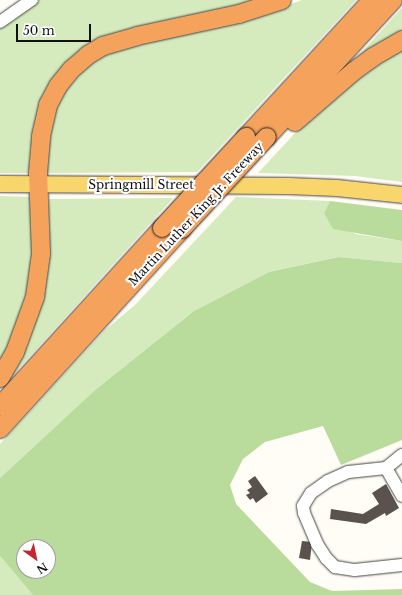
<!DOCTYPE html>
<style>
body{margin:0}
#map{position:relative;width:402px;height:595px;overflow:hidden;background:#fffdf5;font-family:"Libre Baskerville",serif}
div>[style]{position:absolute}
.green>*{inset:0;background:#d5ebbd}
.forest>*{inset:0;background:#b9dc9c}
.building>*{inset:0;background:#5a524d}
.roads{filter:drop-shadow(0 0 1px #444) drop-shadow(0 0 1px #444)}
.minor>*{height:12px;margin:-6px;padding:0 6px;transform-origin:6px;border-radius:6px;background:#fff}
.major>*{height:16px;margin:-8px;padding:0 8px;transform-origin:8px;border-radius:8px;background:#f9d66b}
.highway>*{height:18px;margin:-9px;padding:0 9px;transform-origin:9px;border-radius:9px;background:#f5a25d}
.bridges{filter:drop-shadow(0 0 1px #222) drop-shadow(0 0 1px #222)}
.highway-bridge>*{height:18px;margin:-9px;padding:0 9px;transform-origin:9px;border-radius:9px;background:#f5a25d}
span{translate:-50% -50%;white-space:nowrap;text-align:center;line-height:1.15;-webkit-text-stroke:4px #fff;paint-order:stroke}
.street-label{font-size:12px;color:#111}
.north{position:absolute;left:16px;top:539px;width:40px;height:40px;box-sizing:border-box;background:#fff;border:1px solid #a0a0a0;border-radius:50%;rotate:147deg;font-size:11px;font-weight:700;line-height:16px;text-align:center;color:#111}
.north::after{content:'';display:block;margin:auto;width:14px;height:18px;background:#c4262e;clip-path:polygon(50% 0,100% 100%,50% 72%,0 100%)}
.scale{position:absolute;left:16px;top:24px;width:75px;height:18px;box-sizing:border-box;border:2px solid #111;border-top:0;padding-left:5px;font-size:12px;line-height:14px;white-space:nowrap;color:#111;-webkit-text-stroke:3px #fff;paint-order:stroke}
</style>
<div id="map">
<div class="green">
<i style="clip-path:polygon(39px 0,265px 0,74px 57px,30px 173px,0 173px,0 27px)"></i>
<i style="clip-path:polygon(302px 0,356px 0,197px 172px,47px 173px,46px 148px,59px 97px,83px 68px,115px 48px,267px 13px)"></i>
<i style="clip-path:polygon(402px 8px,402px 33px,352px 63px)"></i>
<i style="clip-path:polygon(402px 46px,402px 182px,355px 176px,258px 173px,294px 134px,326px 105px,369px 68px)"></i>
<i style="clip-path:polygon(0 196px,32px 197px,32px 272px,20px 321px,0 365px)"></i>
<i style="clip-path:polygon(236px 197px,330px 201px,324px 213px,355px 234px,402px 241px,402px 263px,337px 257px,269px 272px,194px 311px,95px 390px,0 478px,0 444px,105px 330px,135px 305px)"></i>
<i style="clip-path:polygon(173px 198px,12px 376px,8px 373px,47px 247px,49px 199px)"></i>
<i style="clip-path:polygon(0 556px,33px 595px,0 595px)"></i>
</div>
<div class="forest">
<i style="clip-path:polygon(330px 201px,402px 210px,402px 241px,333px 229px,324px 213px)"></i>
<i style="clip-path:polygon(evenodd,338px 257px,402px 263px,402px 440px,341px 465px,323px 426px,265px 442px,243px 459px,230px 485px,236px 504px,310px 582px,332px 591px,402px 589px,402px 595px,33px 595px,0 556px,0 478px,95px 390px,194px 311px,269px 272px,338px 257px,24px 547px,48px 547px,48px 571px,24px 571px,24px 547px)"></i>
</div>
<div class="building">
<i style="clip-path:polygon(255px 476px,268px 494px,256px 503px,253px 498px,250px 500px,246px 495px,250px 493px,247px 490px,252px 487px,248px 481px)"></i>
<i style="clip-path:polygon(386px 484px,399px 508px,386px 516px,385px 513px,366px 524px,330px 519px,331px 509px,363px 514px,379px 504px,372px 493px)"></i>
<i style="clip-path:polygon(302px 541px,312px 542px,310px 560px,299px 558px)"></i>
</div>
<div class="roads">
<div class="minor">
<i style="left:0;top:22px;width:39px;rotate:-35deg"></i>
<i style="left:402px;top:455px;width:21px;rotate:141deg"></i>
<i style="left:386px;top:468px;width:38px;rotate:174deg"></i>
<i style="left:348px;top:472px;width:22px;rotate:156deg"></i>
<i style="left:328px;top:481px;width:21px;rotate:145deg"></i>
<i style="left:311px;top:493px;width:15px;rotate:122deg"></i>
<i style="left:303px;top:506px;width:7px;rotate:82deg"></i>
<i style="left:304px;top:513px;width:34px;rotate:67deg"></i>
<i style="left:317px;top:544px;width:17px;rotate:57deg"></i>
<i style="left:326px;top:558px;width:13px;rotate:45deg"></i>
<i style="left:335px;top:567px;width:20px;rotate:9deg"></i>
<i style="left:355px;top:570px;width:47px;rotate:-6.1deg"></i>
<i style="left:386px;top:468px;width:32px;rotate:60deg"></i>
</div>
<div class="major">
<i style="left:0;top:184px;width:289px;rotate:0.4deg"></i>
<i style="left:289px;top:186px;width:48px;rotate:2.4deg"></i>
<i style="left:337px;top:188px;width:65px;rotate:6.1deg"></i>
</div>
<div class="highway">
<i style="left:295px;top:122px;width:78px;rotate:-40.8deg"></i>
<i style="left:354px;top:71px;width:24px;rotate:-36deg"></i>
<i style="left:373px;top:57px;width:34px;rotate:-30deg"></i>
<i style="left:246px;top:137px;width:186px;rotate:-47.4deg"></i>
<i style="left:267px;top:137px;width:186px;rotate:-47.4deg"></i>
<i style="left:0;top:378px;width:30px;rotate:-60deg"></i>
<i style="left:15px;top:352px;width:59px;rotate:-70deg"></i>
<i style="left:35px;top:297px;width:43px;rotate:-82.1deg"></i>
<i style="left:41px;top:254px;width:81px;rotate:-92.1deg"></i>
<i style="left:38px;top:173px;width:37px;rotate:-85deg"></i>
<i style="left:41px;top:136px;width:32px;rotate:-77deg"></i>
<i style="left:48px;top:105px;width:21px;rotate:-62deg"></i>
<i style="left:58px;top:86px;width:22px;rotate:-51deg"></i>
<i style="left:72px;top:69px;width:21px;rotate:-41deg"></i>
<i style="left:88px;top:55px;width:17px;rotate:-31deg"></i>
<i style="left:103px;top:46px;width:35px;rotate:-16deg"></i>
<i style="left:137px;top:36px;width:104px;rotate:-12.2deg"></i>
<i style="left:239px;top:14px;width:45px;rotate:-18deg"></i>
<i style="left:0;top:406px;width:241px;rotate:-47.7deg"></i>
<i style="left:0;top:429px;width:270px;rotate:-47.7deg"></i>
</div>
</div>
<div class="bridges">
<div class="highway-bridge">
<i style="left:162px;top:228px;width:124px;rotate:-47.3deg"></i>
<i style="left:182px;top:229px;width:125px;rotate:-47.3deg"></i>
</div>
</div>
<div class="street-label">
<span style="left:141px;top:185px">Springmill Street</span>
<span style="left:196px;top:214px;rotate:-47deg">Martin Luther King Jr. Freeway</span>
</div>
<div class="north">N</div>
<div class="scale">50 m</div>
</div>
